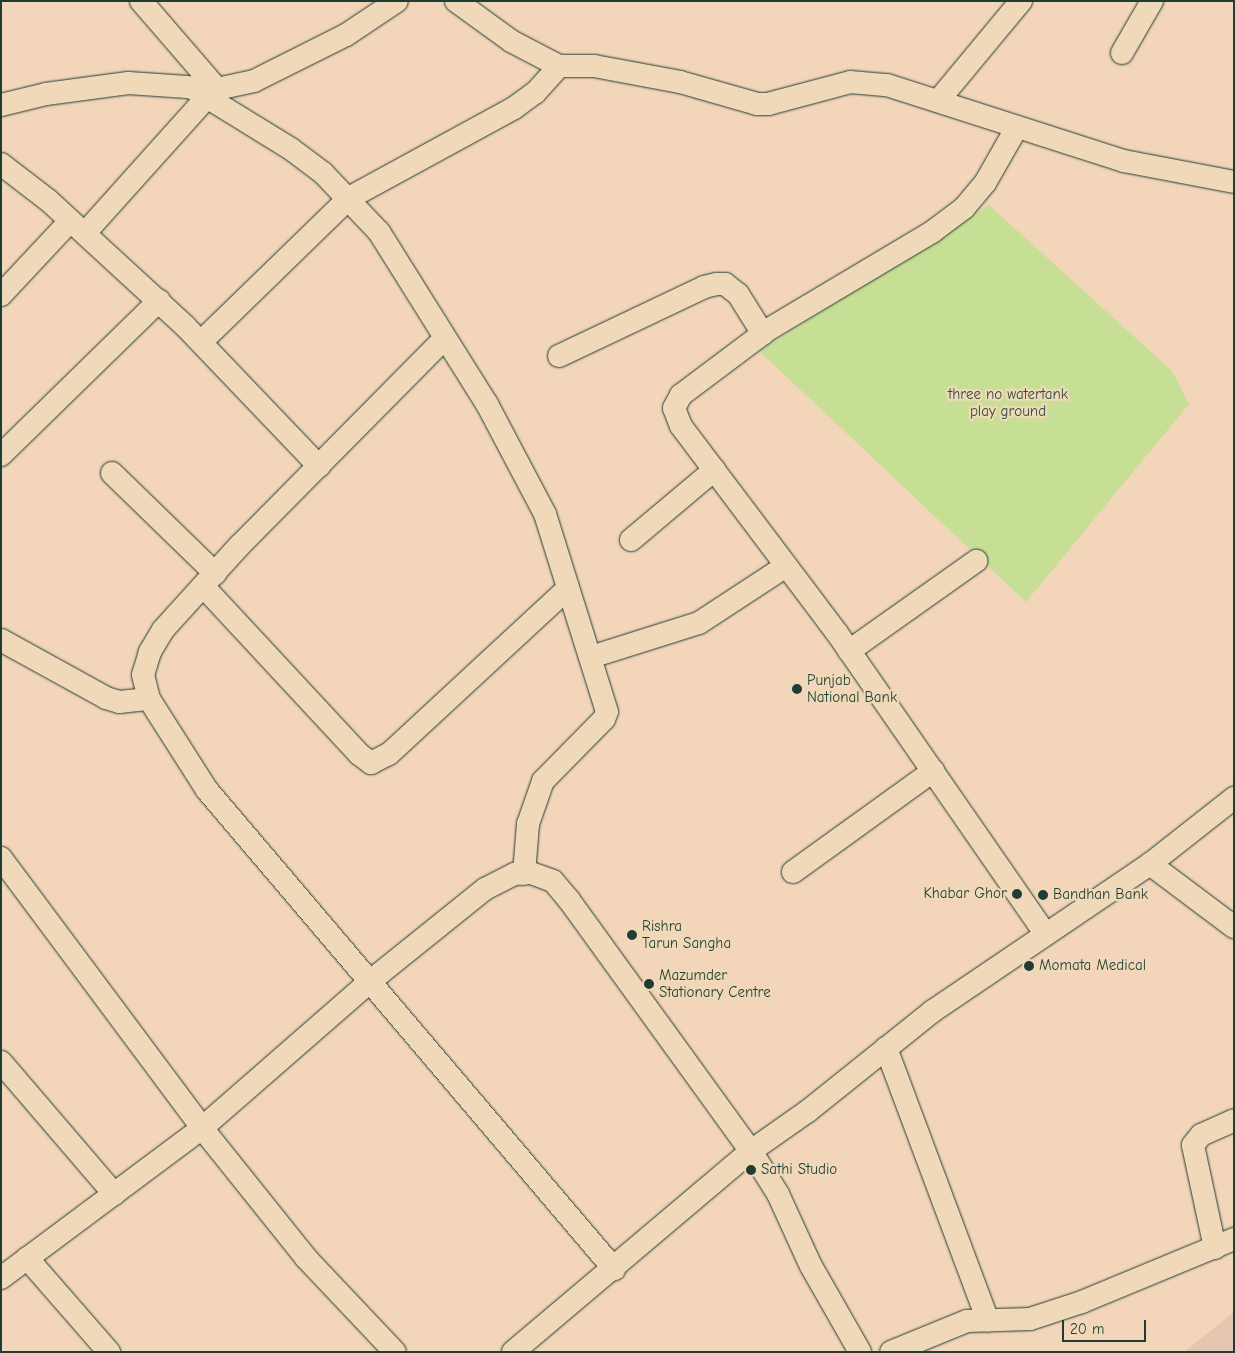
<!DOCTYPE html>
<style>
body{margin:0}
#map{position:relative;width:1235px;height:1353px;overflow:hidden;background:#f3d5ba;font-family:"Comic Neue",sans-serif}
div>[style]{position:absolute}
.built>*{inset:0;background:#e5c7b1}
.green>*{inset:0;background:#c7df95}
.roads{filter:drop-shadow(0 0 1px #1f3d34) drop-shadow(0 0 1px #1f3d34)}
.street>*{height:22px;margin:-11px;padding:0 11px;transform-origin:11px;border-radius:11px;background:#f0d9b8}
.dots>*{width:14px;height:14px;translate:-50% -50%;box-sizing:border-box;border:2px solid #f0d9b8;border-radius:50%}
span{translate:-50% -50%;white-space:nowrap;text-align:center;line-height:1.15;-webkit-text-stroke:4.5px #f0d9b8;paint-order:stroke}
.park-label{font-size:15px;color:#304d3e}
.poi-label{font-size:15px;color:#1f3d34}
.left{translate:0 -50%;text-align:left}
.right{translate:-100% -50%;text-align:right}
.frame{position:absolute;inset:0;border:2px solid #1f3d34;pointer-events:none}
.scale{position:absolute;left:1062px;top:1320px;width:84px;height:22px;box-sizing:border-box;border:2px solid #1f3d34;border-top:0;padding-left:6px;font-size:15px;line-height:18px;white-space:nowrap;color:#1f3d34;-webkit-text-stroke:4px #f0d9b8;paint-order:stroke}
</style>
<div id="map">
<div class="built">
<i style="clip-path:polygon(1234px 1312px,1234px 1352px,1184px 1352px)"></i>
</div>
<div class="green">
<i style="clip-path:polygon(989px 205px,1172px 371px,1189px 404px,1026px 602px,759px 351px)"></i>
</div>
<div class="roads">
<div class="street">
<i style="left:141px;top:1px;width:116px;rotate:49.2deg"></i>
<i style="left:456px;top:1px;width:68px;rotate:36deg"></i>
<i style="left:511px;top:41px;width:54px;rotate:27.5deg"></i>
<i style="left:559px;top:66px;width:35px"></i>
<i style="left:594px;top:66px;width:87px;rotate:10.5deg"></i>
<i style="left:680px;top:82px;width:80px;rotate:15.9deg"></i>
<i style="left:757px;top:104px;width:11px"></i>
<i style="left:768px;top:104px;width:85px;rotate:-15deg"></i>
<i style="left:850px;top:82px;width:37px;rotate:5deg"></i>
<i style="left:887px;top:85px;width:249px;rotate:17.8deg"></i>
<i style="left:1124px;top:161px;width:112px;rotate:10.8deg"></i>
<i style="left:1122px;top:53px;width:60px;rotate:-60deg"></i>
<i style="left:192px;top:88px;width:116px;rotate:31.6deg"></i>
<i style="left:291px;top:149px;width:40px;rotate:37deg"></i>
<i style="left:323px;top:173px;width:81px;rotate:46.5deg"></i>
<i style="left:379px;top:232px;width:203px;rotate:57.9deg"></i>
<i style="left:487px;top:404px;width:124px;rotate:62.2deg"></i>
<i style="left:545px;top:514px;width:207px;rotate:72.6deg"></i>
<i style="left:607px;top:712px;width:8px;rotate:113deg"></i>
<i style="left:604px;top:719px;width:87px;rotate:134.5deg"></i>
<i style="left:543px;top:781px;width:46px;rotate:109.2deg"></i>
<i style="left:528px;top:824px;width:50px;rotate:94.6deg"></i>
<i style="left:938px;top:101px;width:130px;rotate:-50.3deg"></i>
<i style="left:1px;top:105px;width:46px;rotate:-13.7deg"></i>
<i style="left:46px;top:94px;width:83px;rotate:-7.6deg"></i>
<i style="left:128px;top:83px;width:89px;rotate:3.9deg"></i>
<i style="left:217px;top:89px;width:38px;rotate:-12deg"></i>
<i style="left:254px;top:81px;width:103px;rotate:-26.6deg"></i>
<i style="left:346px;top:35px;width:61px;rotate:-33.7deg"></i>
<i style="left:1017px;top:127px;width:64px;rotate:119.7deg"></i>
<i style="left:985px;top:183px;width:33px;rotate:130deg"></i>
<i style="left:964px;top:208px;width:40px;rotate:143deg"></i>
<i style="left:932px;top:232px;width:190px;rotate:149.2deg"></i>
<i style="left:769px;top:329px;width:110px;rotate:143.1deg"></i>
<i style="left:681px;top:395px;width:15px;rotate:118deg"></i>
<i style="left:674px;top:408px;width:19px;rotate:69deg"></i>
<i style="left:681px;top:426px;width:259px;rotate:53deg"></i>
<i style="left:837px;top:633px;width:365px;rotate:55.3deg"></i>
<i style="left:1px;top:164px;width:59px;rotate:37.5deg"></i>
<i style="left:48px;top:200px;width:186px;rotate:42.6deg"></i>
<i style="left:185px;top:326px;width:194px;rotate:46.3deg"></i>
<i style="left:85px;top:233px;width:183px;rotate:-48.1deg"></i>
<i style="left:1px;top:295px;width:101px;rotate:-47deg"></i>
<i style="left:444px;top:339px;width:290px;rotate:134.7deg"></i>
<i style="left:240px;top:545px;width:115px;rotate:132.2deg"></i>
<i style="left:163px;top:630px;width:26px;rotate:121deg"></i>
<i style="left:150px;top:652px;width:24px;rotate:107deg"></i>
<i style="left:143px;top:675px;width:25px;rotate:76deg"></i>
<i style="left:149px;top:699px;width:108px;rotate:57.5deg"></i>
<i style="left:207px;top:790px;width:629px;rotate:49.65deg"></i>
<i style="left:201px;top:342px;width:206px;rotate:-44.2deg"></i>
<i style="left:349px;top:198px;width:188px;rotate:-28.6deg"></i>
<i style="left:514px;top:108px;width:26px;rotate:-36deg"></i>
<i style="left:535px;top:93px;width:36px;rotate:-48deg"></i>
<i style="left:559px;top:356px;width:161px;rotate:-25.4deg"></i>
<i style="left:704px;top:287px;width:13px;rotate:-13deg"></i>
<i style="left:717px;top:284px;width:8px"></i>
<i style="left:725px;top:284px;width:16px;rotate:38deg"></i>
<i style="left:738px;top:294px;width:47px;rotate:58deg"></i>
<i style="left:1px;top:455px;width:221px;rotate:-44.3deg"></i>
<i style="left:112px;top:473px;width:144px;rotate:44.2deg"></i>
<i style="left:631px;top:540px;width:109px;rotate:-40.1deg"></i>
<i style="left:203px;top:586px;width:229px;rotate:47.1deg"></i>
<i style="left:359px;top:754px;width:15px;rotate:37deg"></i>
<i style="left:371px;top:763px;width:20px;rotate:-27deg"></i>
<i style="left:389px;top:754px;width:244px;rotate:-42.8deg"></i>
<i style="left:1px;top:640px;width:120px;rotate:28.9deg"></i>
<i style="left:106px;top:698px;width:14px;rotate:17deg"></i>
<i style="left:119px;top:702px;width:30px;rotate:-6deg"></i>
<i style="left:849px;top:651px;width:156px;rotate:-35.3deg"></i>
<i style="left:591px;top:657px;width:113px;rotate:-17.5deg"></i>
<i style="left:699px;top:623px;width:104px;rotate:-33.2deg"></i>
<i style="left:1px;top:858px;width:337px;rotate:53.3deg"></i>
<i style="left:202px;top:1128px;width:166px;rotate:51.3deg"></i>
<i style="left:306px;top:1258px;width:129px;rotate:46.6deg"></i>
<i style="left:1150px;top:864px;width:105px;rotate:36.9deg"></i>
<i style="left:793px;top:872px;width:173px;rotate:-35.8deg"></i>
<i style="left:886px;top:1048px;width:291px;rotate:69.5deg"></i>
<i style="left:1px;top:1062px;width:174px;rotate:49.4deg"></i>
<i style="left:1215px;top:1248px;width:105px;rotate:-102.1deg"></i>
<i style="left:1193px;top:1145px;width:13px;rotate:-51deg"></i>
<i style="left:1201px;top:1135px;width:36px;rotate:-24deg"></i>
<i style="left:27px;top:1258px;width:125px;rotate:48.9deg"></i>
<i style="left:1px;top:1278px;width:251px;rotate:-36.7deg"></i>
<i style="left:202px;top:1128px;width:220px;rotate:-41.1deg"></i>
<i style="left:368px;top:983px;width:150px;rotate:-38.8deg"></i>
<i style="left:485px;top:889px;width:34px;rotate:-27deg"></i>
<i style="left:515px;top:874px;width:16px;rotate:-4deg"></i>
<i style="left:531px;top:873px;width:23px;rotate:20deg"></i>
<i style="left:553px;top:881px;width:25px;rotate:50deg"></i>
<i style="left:569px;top:900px;width:310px;rotate:54.1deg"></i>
<i style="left:751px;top:1151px;width:51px;rotate:57.9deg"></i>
<i style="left:778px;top:1194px;width:79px;rotate:65.4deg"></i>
<i style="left:811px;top:1266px;width:99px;rotate:60.3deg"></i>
<i style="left:513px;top:1352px;width:312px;rotate:-40.2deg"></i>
<i style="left:751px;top:1151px;width:70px;rotate:-35.1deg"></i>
<i style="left:808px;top:1111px;width:160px;rotate:-38.7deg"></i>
<i style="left:933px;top:1011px;width:262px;rotate:-34.1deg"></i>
<i style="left:1150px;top:864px;width:107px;rotate:-38.2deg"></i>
<i style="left:891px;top:1352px;width:82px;rotate:-22.2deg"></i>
<i style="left:967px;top:1321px;width:63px;rotate:-1.8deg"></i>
<i style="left:1030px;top:1319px;width:55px;rotate:-18.1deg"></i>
<i style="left:1082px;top:1302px;width:165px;rotate:-22.5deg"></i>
</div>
</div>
<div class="dots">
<i style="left:797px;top:689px;background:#1f3d34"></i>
<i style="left:1017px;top:894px;background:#1f3d34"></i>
<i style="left:1043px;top:895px;background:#1f3d34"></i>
<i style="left:632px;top:935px;background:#1f3d34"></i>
<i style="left:1029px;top:966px;background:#1f3d34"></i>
<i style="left:649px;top:984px;background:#1f3d34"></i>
<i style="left:751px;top:1170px;background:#1f3d34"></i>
</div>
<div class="park-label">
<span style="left:1008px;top:403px">three no watertank<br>play ground</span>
</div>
<div class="poi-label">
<span class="left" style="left:807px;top:689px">Punjab<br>National Bank</span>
<span class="right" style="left:1007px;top:894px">Khabar Ghor</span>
<span class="left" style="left:1053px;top:895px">Bandhan Bank</span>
<span class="left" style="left:642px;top:935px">Rishra<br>Tarun Sangha</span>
<span class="left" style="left:1039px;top:966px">Momata Medical</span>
<span class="left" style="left:659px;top:984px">Mazumder<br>Stationary Centre</span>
<span class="left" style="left:761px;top:1170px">Sathi Studio</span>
</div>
<div class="frame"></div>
<div class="scale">20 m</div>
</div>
